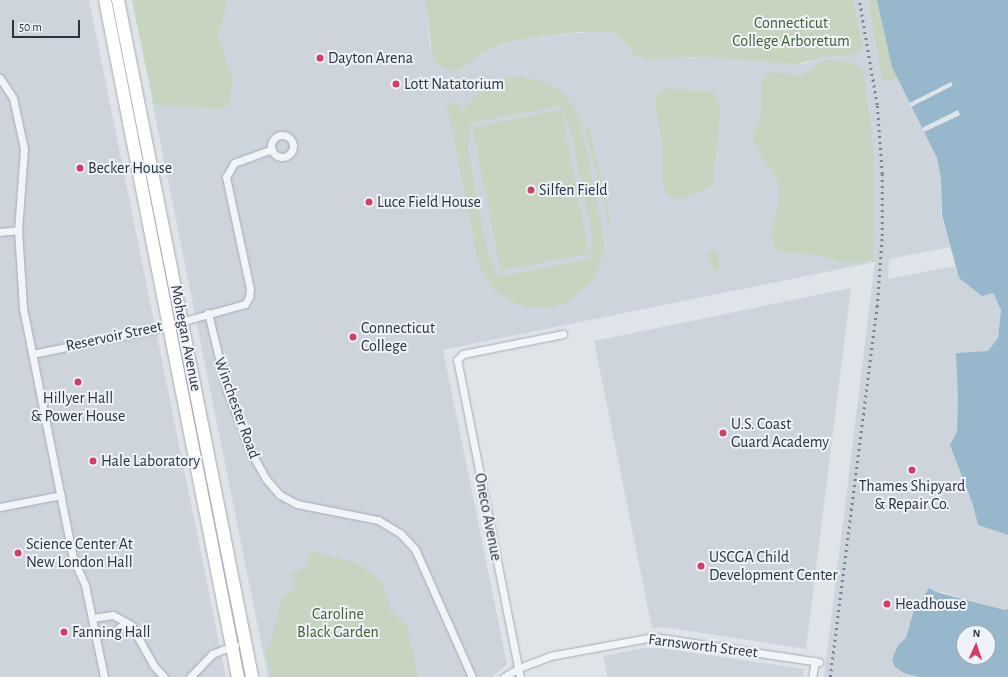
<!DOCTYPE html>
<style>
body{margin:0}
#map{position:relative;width:1008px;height:677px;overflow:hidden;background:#dfe4e9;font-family:"Alegreya Sans",sans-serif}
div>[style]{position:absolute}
.built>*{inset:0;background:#cdd4dc}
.green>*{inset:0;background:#c7d4c0;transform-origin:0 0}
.water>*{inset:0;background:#97b8cc}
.pier>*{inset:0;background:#dfe4e9;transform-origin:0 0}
.roads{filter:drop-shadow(0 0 1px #a4acb4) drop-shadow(0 0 1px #a4acb4)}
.minor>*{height:7px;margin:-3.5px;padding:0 3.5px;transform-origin:3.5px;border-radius:3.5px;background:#f2f5f7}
.minor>.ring{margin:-3.5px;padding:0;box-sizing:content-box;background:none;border:7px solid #f2f5f7;border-radius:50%}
.trunk>*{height:12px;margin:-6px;padding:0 6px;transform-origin:6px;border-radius:6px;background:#fff}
.rail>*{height:2.5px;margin-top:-1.25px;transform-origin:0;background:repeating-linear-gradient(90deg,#778694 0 2px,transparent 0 6px)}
.dots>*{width:11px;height:11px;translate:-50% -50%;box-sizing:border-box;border:2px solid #eff3f7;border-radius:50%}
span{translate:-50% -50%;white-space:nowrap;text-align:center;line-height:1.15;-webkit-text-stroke:4px #eff3f7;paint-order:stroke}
.park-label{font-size:16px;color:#415e33}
.poi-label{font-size:16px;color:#273442}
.left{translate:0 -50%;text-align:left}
.street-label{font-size:16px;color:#273442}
.north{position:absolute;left:956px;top:625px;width:40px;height:40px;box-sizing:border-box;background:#eff3f7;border:1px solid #9fa7af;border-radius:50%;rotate:3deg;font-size:11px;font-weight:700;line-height:16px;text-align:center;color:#273442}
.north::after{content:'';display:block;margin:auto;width:14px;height:18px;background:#d73b66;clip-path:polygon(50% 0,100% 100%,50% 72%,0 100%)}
.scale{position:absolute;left:12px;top:20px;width:68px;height:18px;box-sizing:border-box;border:2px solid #273442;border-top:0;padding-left:5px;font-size:12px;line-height:14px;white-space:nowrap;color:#273442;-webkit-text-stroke:3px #eff3f7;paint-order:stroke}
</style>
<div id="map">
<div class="built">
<i style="clip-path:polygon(0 0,89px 0,226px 677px,0 677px)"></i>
<i style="clip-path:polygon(228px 0,425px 0,430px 48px,438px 65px,472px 60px,495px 46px,528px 38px,601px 31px,613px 32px,627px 44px,631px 50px,647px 59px,702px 57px,803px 64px,821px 58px,856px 54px,863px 48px,853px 0,868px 0,882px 80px,898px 79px,937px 158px,941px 179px,941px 215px,951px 247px,889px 259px,888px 279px,955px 266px,959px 278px,988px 293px,993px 293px,1001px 310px,998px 338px,988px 351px,956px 353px,990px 353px,958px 402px,957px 432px,978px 525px,1008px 535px,1008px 609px,1005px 610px,942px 592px,923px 595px,913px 613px,906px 638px,898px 645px,895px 654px,904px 673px,920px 677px,824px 677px,875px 262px,443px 350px,507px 664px,492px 677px,268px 677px,152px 101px,162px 106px,204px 107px,217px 110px,228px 107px,233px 81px,218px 35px)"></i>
<i style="clip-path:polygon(851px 288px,806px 649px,664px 627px,652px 628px,594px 341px)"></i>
<i style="clip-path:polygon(644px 648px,661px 648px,804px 669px,803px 677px,608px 677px,603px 656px)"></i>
</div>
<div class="green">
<i style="clip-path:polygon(132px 0,228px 0,218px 35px,233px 81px,228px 107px,217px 110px,204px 107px,162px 106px,153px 102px)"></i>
<i style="clip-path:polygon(425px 0,853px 0,863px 48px,856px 54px,821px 58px,797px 64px,702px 57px,647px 59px,635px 55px,627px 44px,613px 32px,581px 32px,528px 38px,501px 44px,484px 52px,462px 68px,450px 71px,438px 65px,432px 54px)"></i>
<i style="clip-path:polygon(868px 0,898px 0,919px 94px,908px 99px,898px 79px,882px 81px)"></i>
<i style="clip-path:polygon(822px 60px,854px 63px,862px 69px,865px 81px,874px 155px,873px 261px,847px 263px,812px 254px,784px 252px,774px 248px,772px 240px,771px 232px,779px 206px,779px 183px,755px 145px,753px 137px,762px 109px,762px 84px,765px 76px,773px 72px,799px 75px,809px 72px)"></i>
<i style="clip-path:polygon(evenodd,517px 76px,546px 82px,563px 93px,575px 109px,582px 128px,603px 233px,604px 252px,593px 280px,571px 300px,552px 307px,532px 308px,513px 302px,496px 291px,484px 276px,477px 257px,447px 104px,458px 102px,461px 113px,480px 90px,497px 80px,517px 76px,559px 106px,571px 130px,592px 235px,590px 259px,499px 277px,488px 255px,468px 150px,470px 123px,559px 106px)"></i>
<i style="clip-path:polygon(665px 89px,714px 92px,720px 108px,713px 185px,684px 198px,671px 199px,664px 191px,661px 171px,661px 137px,655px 102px,657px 94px)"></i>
<i style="left:561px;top:110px;width:146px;height:90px;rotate:79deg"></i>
<i style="clip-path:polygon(590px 128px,611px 223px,607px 224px,606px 211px,592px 141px,605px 211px,585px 129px)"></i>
<i style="clip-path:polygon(718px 250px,719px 270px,715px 271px,707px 253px)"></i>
<i style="clip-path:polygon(311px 551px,360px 564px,383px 583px,390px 609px,407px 626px,418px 677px,271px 677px,266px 652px,270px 646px,282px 597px,295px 589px,290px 572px,306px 568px)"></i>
</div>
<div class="water">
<i style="clip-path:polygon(877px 0,1008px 0,1008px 535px,978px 525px,973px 505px,950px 445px,957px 432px,958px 398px,956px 353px,988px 351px,998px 338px,1001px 310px,993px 293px,982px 296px,959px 278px,942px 215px,941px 179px,937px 158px,892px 67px)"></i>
<i style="clip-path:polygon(evenodd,929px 588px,936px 592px,1005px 610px,1008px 609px,1008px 677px,920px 677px,904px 673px,895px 667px,892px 660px,898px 645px,906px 638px,913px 613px,929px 588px,964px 633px,988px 633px,988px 657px,964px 657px,964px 633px)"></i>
</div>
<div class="pier">
<i style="left:951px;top:82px;width:4px;height:47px;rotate:63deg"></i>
<i style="clip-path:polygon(958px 110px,960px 115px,924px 132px,922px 128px)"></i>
</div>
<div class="roads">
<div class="minor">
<i style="left:0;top:78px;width:24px;rotate:57deg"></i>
<i style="left:13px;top:98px;width:52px;rotate:77.8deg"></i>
<i style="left:24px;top:149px;width:81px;rotate:94.2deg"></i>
<i style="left:18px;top:230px;width:78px;rotate:86.3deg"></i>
<i style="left:23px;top:308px;width:255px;rotate:78.7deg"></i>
<i style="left:73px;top:558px;width:30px;rotate:66deg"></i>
<i style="left:85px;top:585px;width:94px;rotate:78.3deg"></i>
<i class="ring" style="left:271px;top:135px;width:15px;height:15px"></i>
<i style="left:0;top:232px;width:18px;rotate:-6deg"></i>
<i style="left:208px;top:313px;width:80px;rotate:76.3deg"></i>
<i style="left:227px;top:391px;width:66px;rotate:68.5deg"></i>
<i style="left:251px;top:452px;width:31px;rotate:61deg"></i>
<i style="left:266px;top:479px;width:21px;rotate:49deg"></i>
<i style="left:280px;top:495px;width:19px;rotate:28deg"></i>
<i style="left:297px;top:504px;width:83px;rotate:11.2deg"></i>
<i style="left:378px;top:520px;width:26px;rotate:31deg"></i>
<i style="left:400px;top:533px;width:22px;rotate:47deg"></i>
<i style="left:415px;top:549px;width:140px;rotate:66deg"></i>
<i style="left:32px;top:354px;width:126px;rotate:-11.5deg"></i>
<i style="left:155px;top:329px;width:93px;rotate:-15.5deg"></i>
<i style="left:245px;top:304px;width:8px;rotate:-60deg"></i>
<i style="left:249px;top:297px;width:8px;rotate:-83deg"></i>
<i style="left:250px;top:289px;width:115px;rotate:-102.1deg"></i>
<i style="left:226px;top:177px;width:16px;rotate:-60deg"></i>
<i style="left:234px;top:163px;width:40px;rotate:-20.2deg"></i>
<i style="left:0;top:507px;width:62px;rotate:-11.1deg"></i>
<i style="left:92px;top:618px;width:21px;rotate:-8deg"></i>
<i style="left:113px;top:615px;width:21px;rotate:29deg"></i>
<i style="left:131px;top:625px;width:47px;rotate:60.7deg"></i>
<i style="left:154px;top:666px;width:15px;rotate:48deg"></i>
<i style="left:96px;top:636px;width:20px;rotate:-15deg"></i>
<i style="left:115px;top:631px;width:13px;rotate:-39deg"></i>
<i style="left:190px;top:677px;width:32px;rotate:-46deg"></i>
<i style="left:212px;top:654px;width:25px;rotate:-21deg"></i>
<i style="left:504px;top:677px;width:17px;rotate:-31deg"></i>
<i style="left:519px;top:668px;width:33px;rotate:-21deg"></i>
<i style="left:550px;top:656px;width:106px;rotate:-10.4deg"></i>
<i style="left:654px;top:637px;width:167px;rotate:8.6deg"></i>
<i style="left:520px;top:677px;width:323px;rotate:-101.2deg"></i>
<i style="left:457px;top:360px;width:8px;rotate:-45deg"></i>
<i style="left:463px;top:354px;width:102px;rotate:-11.3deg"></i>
<i style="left:812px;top:677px;width:16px;rotate:-79deg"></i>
</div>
<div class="trunk">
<i style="left:105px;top:0;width:690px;rotate:78.89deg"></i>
<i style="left:118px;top:0;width:690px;rotate:78.8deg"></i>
</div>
</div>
<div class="rail">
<i style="left:830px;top:677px;width:373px;rotate:-82.8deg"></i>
<i style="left:877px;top:307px;width:71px;rotate:-86deg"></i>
<i style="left:882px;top:236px;width:62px;rotate:-90deg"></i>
<i style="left:882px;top:174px;width:69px;rotate:-94.1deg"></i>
<i style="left:877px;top:105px;width:107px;rotate:-99.7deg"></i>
</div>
<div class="dots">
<i style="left:320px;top:58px;background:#d73b66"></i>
<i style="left:396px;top:84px;background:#d73b66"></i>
<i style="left:80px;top:168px;background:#d73b66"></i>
<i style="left:531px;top:190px;background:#d73b66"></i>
<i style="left:369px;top:202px;background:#d73b66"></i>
<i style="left:353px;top:337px;background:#d73b66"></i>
<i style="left:78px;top:382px;background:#d73b66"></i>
<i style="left:723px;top:433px;background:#d73b66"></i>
<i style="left:93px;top:461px;background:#d73b66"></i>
<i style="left:912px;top:470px;background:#d73b66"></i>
<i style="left:18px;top:553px;background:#d73b66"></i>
<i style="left:701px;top:566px;background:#d73b66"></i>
<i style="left:887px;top:604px;background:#d73b66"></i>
<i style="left:64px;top:632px;background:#d73b66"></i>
</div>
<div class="park-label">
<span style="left:791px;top:32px">Connecticut<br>College Arboretum</span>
<span style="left:338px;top:623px">Caroline<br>Black Garden</span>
</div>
<div class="poi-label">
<span class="left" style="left:328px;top:58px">Dayton Arena</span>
<span class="left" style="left:404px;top:84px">Lott Natatorium</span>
<span class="left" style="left:88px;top:168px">Becker House</span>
<span class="left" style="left:539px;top:190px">Silfen Field</span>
<span class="left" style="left:377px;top:202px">Luce Field House</span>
<span class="left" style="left:361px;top:337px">Connecticut<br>College</span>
<span style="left:78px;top:407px">Hillyer Hall<br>&amp; Power House</span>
<span class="left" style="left:731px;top:433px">U.S. Coast<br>Guard Academy</span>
<span class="left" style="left:101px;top:461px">Hale Laboratory</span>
<span style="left:912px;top:495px">Thames Shipyard<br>&amp; Repair Co.</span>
<span class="left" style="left:26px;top:553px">Science Center At<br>New London Hall</span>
<span class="left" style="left:709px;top:566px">USCGA Child<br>Development Center</span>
<span class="left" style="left:895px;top:604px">Headhouse</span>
<span class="left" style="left:72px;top:632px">Fanning Hall</span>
</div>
<div class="street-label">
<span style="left:114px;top:336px;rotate:-12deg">Reservoir Street</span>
<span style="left:186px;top:338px;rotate:79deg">Mohegan Avenue</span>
<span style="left:237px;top:408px;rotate:70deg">Winchester Road</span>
<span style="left:488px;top:517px;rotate:79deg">Oneco Avenue</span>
<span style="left:703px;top:646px;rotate:7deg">Farnsworth Street</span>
</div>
<div class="north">N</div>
<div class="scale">50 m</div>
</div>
